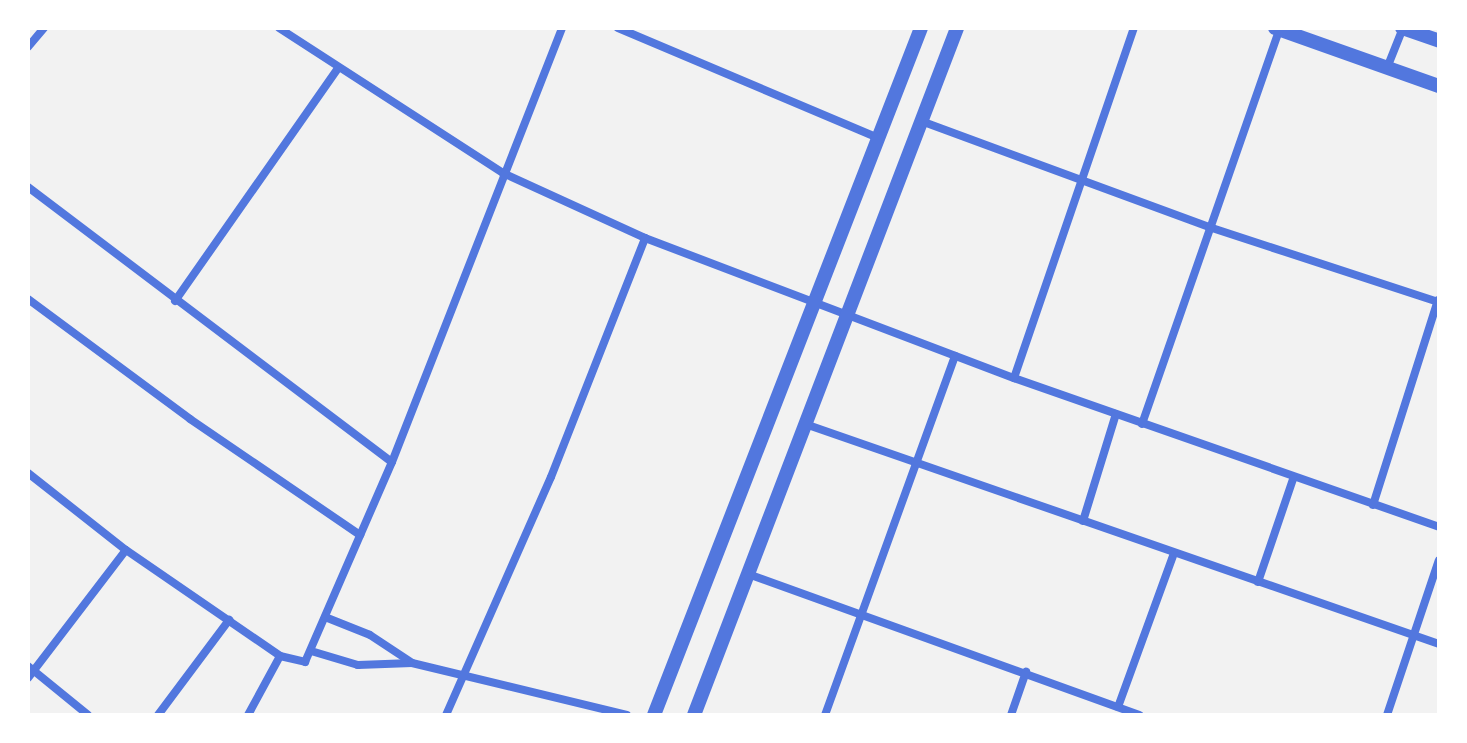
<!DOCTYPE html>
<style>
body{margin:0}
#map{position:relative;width:1467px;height:743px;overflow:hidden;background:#f2f2f2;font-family:"Fira Sans Condensed",sans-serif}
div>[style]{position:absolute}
.minor>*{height:8px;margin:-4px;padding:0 4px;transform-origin:4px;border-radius:4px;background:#5277de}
.tertiary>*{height:14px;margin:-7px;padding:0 7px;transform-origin:7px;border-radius:7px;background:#5277de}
span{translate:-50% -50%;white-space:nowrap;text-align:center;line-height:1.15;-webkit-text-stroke:8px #fff;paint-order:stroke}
.frame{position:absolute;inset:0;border:30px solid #fff;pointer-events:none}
</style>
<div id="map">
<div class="minor">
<i style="left:279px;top:28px;width:267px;rotate:32.9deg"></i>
<i style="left:503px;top:173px;width:156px;rotate:24.6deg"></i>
<i style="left:645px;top:238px;width:395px;rotate:20.8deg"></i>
<i style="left:1014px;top:378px;width:450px;rotate:19.3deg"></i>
<i style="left:618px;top:28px;width:280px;rotate:22.9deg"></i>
<i style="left:28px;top:47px;width:25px;rotate:-50deg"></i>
<i style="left:1387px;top:68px;width:43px;rotate:-68.2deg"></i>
<i style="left:921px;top:121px;width:307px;rotate:20.2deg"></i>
<i style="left:1209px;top:227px;width:242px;rotate:18.1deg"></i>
<i style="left:28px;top:187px;width:456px;rotate:37.1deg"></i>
<i style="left:28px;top:299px;width:202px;rotate:36.5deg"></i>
<i style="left:190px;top:419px;width:206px;rotate:34.3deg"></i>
<i style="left:175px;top:301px;width:284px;rotate:-55deg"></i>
<i style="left:1014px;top:378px;width:370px;rotate:-71.1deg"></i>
<i style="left:1142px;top:424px;width:417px;rotate:-70.8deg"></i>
<i style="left:808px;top:425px;width:668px;rotate:19.14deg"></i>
<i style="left:28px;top:473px;width:125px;rotate:38.2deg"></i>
<i style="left:126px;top:550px;width:187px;rotate:34.5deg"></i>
<i style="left:280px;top:656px;width:26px;rotate:13deg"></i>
<i style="left:305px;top:662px;width:218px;rotate:-66.5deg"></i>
<i style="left:392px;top:462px;width:466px;rotate:-68.6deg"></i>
<i style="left:1373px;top:505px;width:215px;rotate:-72.4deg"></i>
<i style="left:1083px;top:521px;width:112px;rotate:-72.9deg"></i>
<i style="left:748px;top:574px;width:416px;rotate:19.8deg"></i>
<i style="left:1258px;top:582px;width:109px;rotate:-71.2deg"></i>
<i style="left:325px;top:617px;width:48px;rotate:21.8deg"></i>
<i style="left:370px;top:635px;width:49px;rotate:33.4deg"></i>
<i style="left:311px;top:651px;width:49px;rotate:16.6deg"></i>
<i style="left:358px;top:665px;width:54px;rotate:-2.1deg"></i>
<i style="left:412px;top:663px;width:221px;rotate:13.6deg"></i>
<i style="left:28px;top:666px;width:77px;rotate:39.2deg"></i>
<i style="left:28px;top:678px;width:161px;rotate:-52.6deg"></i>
<i style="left:1118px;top:707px;width:164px;rotate:-70deg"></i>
<i style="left:158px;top:715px;width:119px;rotate:-53.2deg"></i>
<i style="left:248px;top:715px;width:67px;rotate:-61.5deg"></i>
<i style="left:446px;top:715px;width:260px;rotate:-66.2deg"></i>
<i style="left:551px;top:477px;width:257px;rotate:-68.5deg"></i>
<i style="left:825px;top:715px;width:382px;rotate:-70.1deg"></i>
<i style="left:1011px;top:715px;width:46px;rotate:-70.8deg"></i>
<i style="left:1387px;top:715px;width:163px;rotate:-71.5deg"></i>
</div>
<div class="tertiary">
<i style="left:1275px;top:28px;width:174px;rotate:19.5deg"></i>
<i style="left:1402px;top:28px;width:39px;rotate:19deg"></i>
<i style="left:654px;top:715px;width:737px;rotate:-68.76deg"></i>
<i style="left:694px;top:715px;width:736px;rotate:-69.05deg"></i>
</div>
<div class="frame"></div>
</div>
